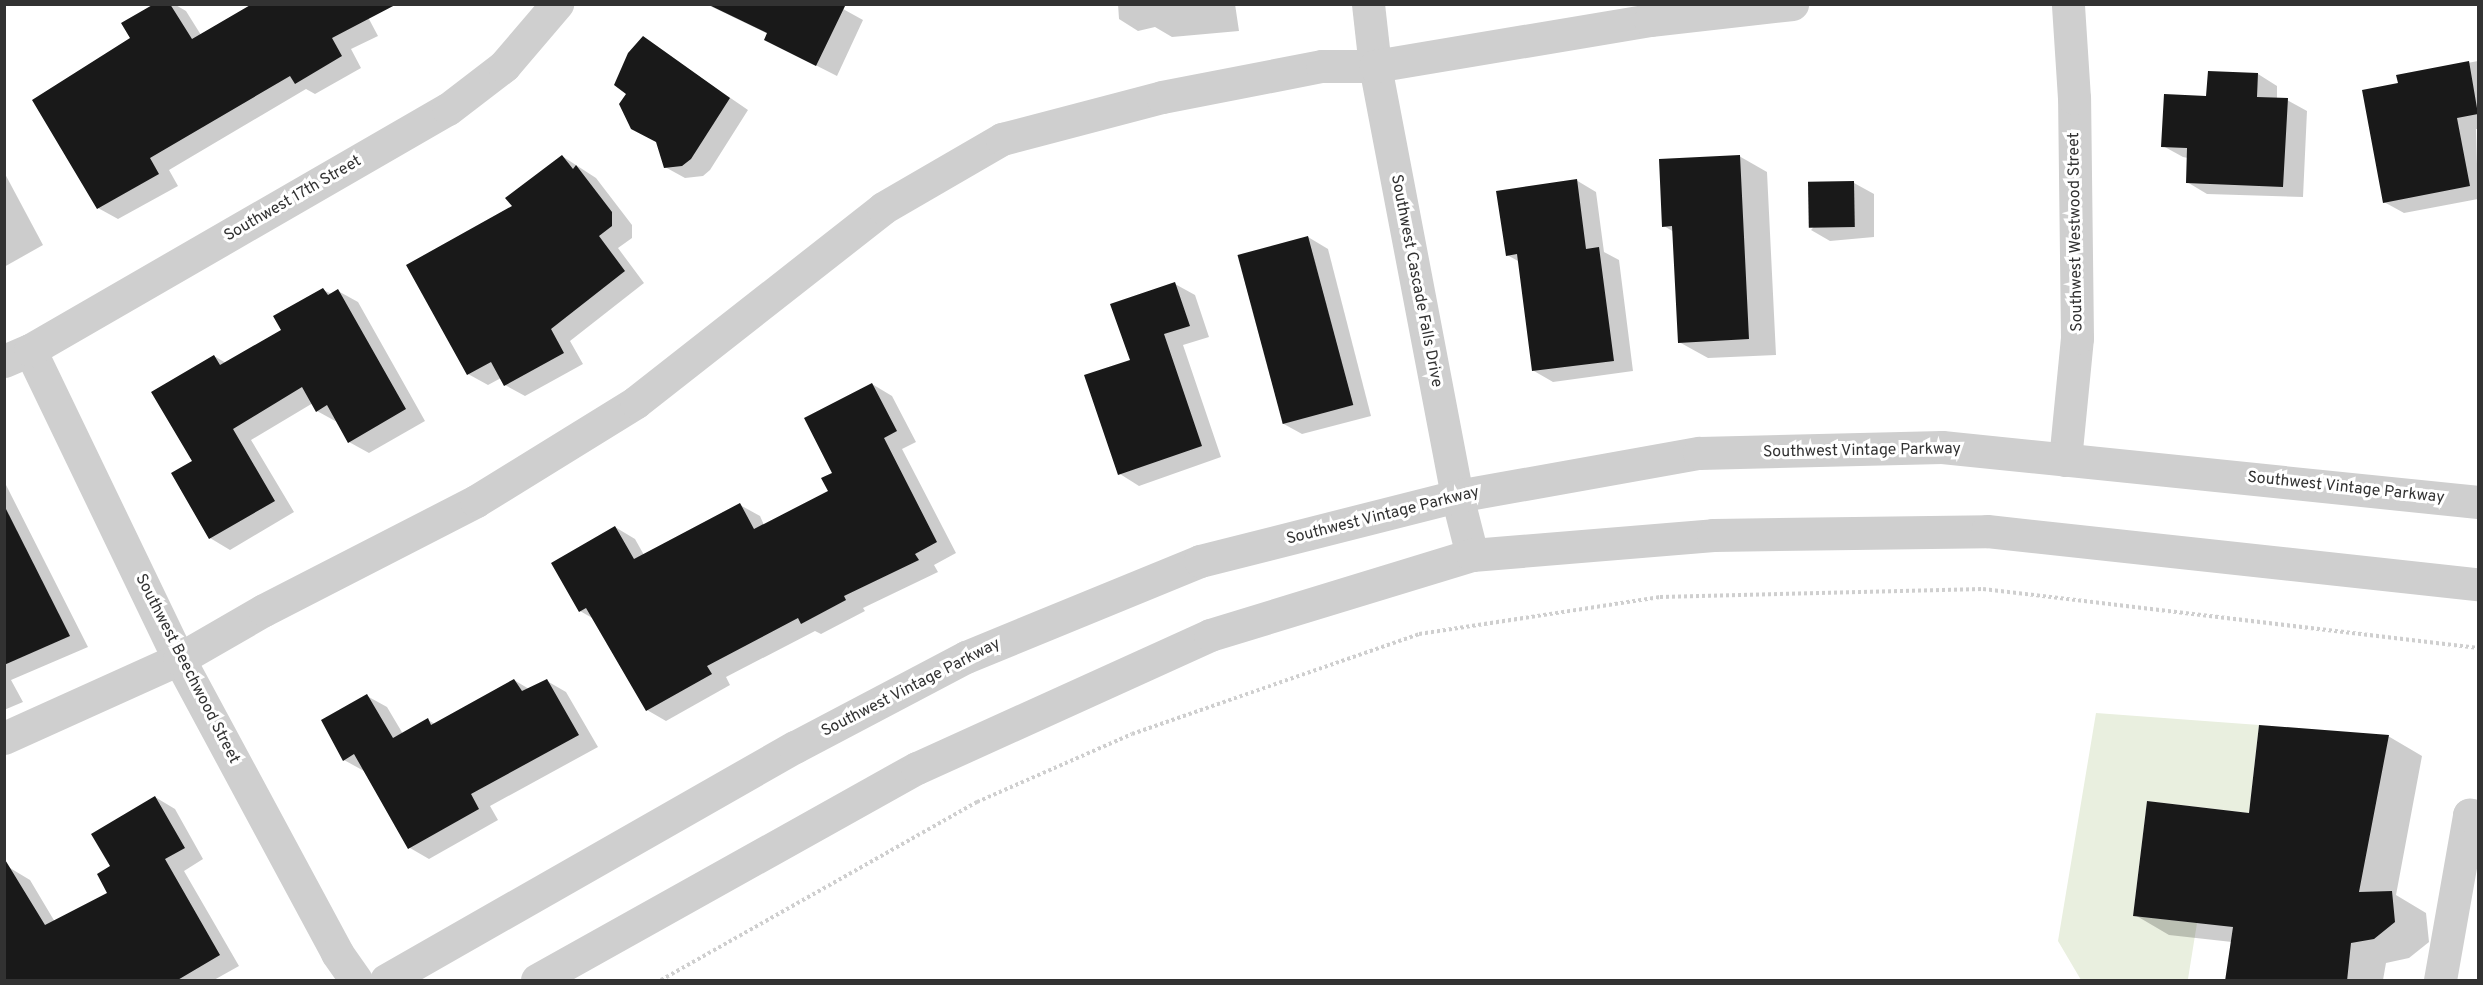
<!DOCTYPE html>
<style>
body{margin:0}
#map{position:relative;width:2483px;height:985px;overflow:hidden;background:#fff;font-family:Overpass,sans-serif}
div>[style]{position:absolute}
.green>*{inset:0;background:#e9efdf}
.shadow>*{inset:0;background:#0003}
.building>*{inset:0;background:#191919;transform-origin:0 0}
.path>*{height:4px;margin-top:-2px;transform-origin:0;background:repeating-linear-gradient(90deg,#cfcfcf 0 3px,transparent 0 6px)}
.minor>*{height:33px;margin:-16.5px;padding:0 16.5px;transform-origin:16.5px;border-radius:16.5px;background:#cfcfcf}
span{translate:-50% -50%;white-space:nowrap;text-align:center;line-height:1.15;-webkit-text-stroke:6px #fff;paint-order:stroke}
.street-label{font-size:16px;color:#323232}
.frame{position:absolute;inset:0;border:6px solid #323232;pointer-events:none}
</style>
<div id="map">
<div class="green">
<i style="clip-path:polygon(2096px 713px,2259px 725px,2249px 813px,2147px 801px,2133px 916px,2197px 923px,2188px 979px,2200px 980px,2081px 980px,2058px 941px)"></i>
</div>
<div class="shadow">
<i style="clip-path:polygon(157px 4px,174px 4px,186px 11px,201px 35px,361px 4px,378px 36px,351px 49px,361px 68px,315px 94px,306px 89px,169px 170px,178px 186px,118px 219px,98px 208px,132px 39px)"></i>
<i style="clip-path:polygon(706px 4px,834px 4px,863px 20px,837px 76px,766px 40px,768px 34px)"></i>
<i style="clip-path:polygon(1118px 4px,1235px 4px,1239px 31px,1172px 37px,1155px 27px,1138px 31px,1119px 19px)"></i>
<i style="clip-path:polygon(662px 51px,748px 110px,710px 170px,703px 176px,685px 178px,665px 167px,658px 142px,628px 94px)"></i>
<i style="clip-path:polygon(2478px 61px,2478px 129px,2476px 129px,2478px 199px,2404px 213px,2384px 202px,2400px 84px,2398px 76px)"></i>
<i style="clip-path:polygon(2258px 74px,2277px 86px,2277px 99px,2287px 100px,2307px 111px,2303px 197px,2207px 194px,2187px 182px,2188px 158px,2183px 157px,2163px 146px)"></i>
<i style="clip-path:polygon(562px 156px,596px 178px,632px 225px,632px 238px,618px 248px,644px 283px,570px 341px,583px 364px,525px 396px,505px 385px,501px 378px,488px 385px,468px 374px,514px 207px)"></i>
<i style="clip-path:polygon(1739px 156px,1767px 172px,1776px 355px,1708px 358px,1679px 342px,1674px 232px,1664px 226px)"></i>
<i style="clip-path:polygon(4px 172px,43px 245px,4px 267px)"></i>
<i style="clip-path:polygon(1576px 180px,1596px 192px,1604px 252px,1619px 260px,1633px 371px,1553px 382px,1534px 371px,1520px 262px,1507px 255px)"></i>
<i style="clip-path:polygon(1854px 183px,1874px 194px,1874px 237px,1830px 241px,1811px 230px)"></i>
<i style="clip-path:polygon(1308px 237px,1328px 249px,1371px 416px,1302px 434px,1282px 423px)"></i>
<i style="clip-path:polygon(1175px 284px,1195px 295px,1209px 337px,1183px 345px,1221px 457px,1139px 486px,1120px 474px,1131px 361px)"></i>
<i style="clip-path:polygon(323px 290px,332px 294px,338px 291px,358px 302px,425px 421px,369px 453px,349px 442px,337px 422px,317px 411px,313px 403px,251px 440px,294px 512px,230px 550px,210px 538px,194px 462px,214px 356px,226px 363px,283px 330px)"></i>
<i style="clip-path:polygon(872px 384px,892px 396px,916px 442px,902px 449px,956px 553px,934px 565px,938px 572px,863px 608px,865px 611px,821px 634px,815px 631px,726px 677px,730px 685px,666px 721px,647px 710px,594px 619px,580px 611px,615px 527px,635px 539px,644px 555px,740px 505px,760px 516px,764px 525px,830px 491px,834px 473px)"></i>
<i style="clip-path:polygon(4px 481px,88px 647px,11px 680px,23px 702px,4px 710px)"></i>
<i style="clip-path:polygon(514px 680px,529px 689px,547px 681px,566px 692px,598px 747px,490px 806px,498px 820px,429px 859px,410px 848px,364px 771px,344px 760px,367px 696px,387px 707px,403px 734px,428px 720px,435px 724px)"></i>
<i style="clip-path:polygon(2388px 736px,2422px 756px,2396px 895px,2426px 913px,2429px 942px,2409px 958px,2386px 963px,2383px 980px,2227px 980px,2232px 942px,2169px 935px,2135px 915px,2250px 814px)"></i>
<i style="clip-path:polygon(155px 797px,175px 809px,203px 859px,184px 871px,239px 966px,214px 980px,4px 980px,10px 868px,30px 880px,55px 922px,110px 893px,112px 866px)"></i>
</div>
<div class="building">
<i style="clip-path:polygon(154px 4px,170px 4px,192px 39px,252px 4px,397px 4px,332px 38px,342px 56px,295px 84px,290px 76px,150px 158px,159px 174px,97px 209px,32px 100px,130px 38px,121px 23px)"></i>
<i style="clip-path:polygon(707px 4px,846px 4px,816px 66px,764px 40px,767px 33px)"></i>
<i style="clip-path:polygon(643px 36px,730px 98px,691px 159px,682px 166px,664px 168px,656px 142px,631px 129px,619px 104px,626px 94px,614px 85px,628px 53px)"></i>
<i style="clip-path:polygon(2469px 61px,2478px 114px,2457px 118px,2470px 186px,2383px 203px,2362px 90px,2398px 83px,2396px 75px)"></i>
<i style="clip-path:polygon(2208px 71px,2258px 73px,2257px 97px,2288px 98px,2283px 187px,2186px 183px,2187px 148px,2161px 147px,2164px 94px,2206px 96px)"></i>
<i style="clip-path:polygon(562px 155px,573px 169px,576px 165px,612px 212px,612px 226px,599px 236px,625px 271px,551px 329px,564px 353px,504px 386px,491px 362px,467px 375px,406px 265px,512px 206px,505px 198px)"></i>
<i style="clip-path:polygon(1740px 155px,1749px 339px,1678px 343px,1672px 226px,1662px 227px,1659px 159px)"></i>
<i style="clip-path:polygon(1577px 179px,1586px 249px,1599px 247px,1614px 361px,1532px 371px,1517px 254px,1506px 256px,1496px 191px)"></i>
<i style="left:1854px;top:181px;width:46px;height:46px;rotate:89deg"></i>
<i style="left:1308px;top:236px;width:175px;height:73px;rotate:75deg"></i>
<i style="clip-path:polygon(1175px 282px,1190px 326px,1164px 334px,1202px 446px,1118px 475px,1084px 375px,1130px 360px,1110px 304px)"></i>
<i style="clip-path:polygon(323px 288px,328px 295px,338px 289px,406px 409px,348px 443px,327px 405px,316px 412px,302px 387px,233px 429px,275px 501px,209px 539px,171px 473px,192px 461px,151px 392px,214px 355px,220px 365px,281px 330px,273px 316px)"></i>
<i style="clip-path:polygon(872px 383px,897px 431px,884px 438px,937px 542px,915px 554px,919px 560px,844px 596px,846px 600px,801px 624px,798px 618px,707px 666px,712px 674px,646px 711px,586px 608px,579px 612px,551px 563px,615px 526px,634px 559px,740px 503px,754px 529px,828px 491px,821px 478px,832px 473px,804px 418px)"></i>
<i style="clip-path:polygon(4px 505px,70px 636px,4px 665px)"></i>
<i style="clip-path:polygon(514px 679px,522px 691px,547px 679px,579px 735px,471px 794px,479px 809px,408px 849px,354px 754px,343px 761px,321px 720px,367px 694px,393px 738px,428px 718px,431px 725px)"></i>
<i style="clip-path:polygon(2259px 725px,2389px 735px,2359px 892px,2392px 891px,2395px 922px,2374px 939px,2351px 943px,2347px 981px,2225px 981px,2233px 927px,2133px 916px,2147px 801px,2249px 813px)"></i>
<i style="clip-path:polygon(155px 796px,185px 848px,165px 859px,220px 955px,176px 981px,4px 981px,4px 858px,45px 925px,107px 893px,97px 874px,110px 866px,91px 834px)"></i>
</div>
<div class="path">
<i style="left:661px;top:980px;width:363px;rotate:-29.4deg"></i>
<i style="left:977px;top:802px;width:169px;rotate:-23.7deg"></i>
<i style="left:1132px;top:734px;width:304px;rotate:-19.2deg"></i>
<i style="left:1419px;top:634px;width:244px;rotate:-8.7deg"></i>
<i style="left:1660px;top:597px;width:323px;rotate:-1.4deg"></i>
<i style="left:1983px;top:589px;width:499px;rotate:6.8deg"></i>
</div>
<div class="minor">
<i style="left:1368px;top:4px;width:62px;rotate:83.6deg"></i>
<i style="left:1375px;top:66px;width:438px;rotate:79.2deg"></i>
<i style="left:1457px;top:496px;width:61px;rotate:75.7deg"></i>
<i style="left:30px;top:350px;width:343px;rotate:64.3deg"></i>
<i style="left:179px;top:659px;width:334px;rotate:61.7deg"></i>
<i style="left:337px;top:953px;width:33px;rotate:55deg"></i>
<i style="left:4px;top:361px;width:28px;rotate:-23deg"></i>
<i style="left:30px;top:350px;width:482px;rotate:-30deg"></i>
<i style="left:448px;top:109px;width:71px;rotate:-37.5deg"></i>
<i style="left:504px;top:66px;width:82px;rotate:-49.5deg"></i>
<i style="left:2065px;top:460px;width:123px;rotate:-84.4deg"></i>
<i style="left:2077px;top:338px;width:240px;rotate:-90.7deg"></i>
<i style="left:2074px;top:98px;width:94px;rotate:-93.7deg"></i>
<i style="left:4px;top:738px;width:192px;rotate:-24.3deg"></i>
<i style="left:179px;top:659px;width:98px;rotate:-30deg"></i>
<i style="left:264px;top:610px;width:238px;rotate:-27.2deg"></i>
<i style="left:476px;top:501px;width:188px;rotate:-31.7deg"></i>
<i style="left:636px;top:402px;width:314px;rotate:-38.1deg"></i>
<i style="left:883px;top:208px;width:138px;rotate:-30.1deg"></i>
<i style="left:1002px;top:139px;width:165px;rotate:-14.7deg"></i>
<i style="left:1162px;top:97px;width:163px;rotate:-11deg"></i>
<i style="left:1322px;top:66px;width:53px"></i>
<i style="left:1375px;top:66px;width:279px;rotate:-9.5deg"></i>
<i style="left:1650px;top:20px;width:143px;rotate:-6.4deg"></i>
<i style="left:386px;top:980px;width:471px;rotate:-29.7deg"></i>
<i style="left:795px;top:747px;width:193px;rotate:-27.8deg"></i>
<i style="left:966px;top:657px;width:253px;rotate:-22.3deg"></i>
<i style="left:1200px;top:561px;width:265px;rotate:-14.2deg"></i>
<i style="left:1457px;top:496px;width:246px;rotate:-10.1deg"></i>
<i style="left:1699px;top:453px;width:243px;rotate:-1.4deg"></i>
<i style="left:1942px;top:447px;width:539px;rotate:5.86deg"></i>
<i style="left:537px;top:980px;width:435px;rotate:-29.2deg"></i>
<i style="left:917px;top:768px;width:322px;rotate:-24.4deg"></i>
<i style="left:1210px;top:635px;width:274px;rotate:-17deg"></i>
<i style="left:1472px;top:555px;width:242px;rotate:-4.7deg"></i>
<i style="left:1713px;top:535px;width:274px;rotate:-0.8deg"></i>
<i style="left:1987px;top:531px;width:494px;rotate:6.2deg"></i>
<i style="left:2440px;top:980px;width:168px;rotate:-80deg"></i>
<i style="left:2469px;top:815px;width:9px;rotate:6deg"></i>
</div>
<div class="street-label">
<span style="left:293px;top:199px;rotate:-30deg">Southwest 17th Street</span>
<span style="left:2076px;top:232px;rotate:-91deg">Southwest Westwood Street</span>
<span style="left:1416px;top:281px;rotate:79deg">Southwest Cascade Falls Drive</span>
<span style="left:1862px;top:451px;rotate:-1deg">Southwest Vintage Parkway</span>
<span style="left:2346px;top:488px;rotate:6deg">Southwest Vintage Parkway</span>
<span style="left:1383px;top:516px;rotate:-14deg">Southwest Vintage Parkway</span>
<span style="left:187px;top:669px;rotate:63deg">Southwest Beechwood Street</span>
<span style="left:911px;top:688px;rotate:-27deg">Southwest Vintage Parkway</span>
</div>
<div class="frame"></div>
</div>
